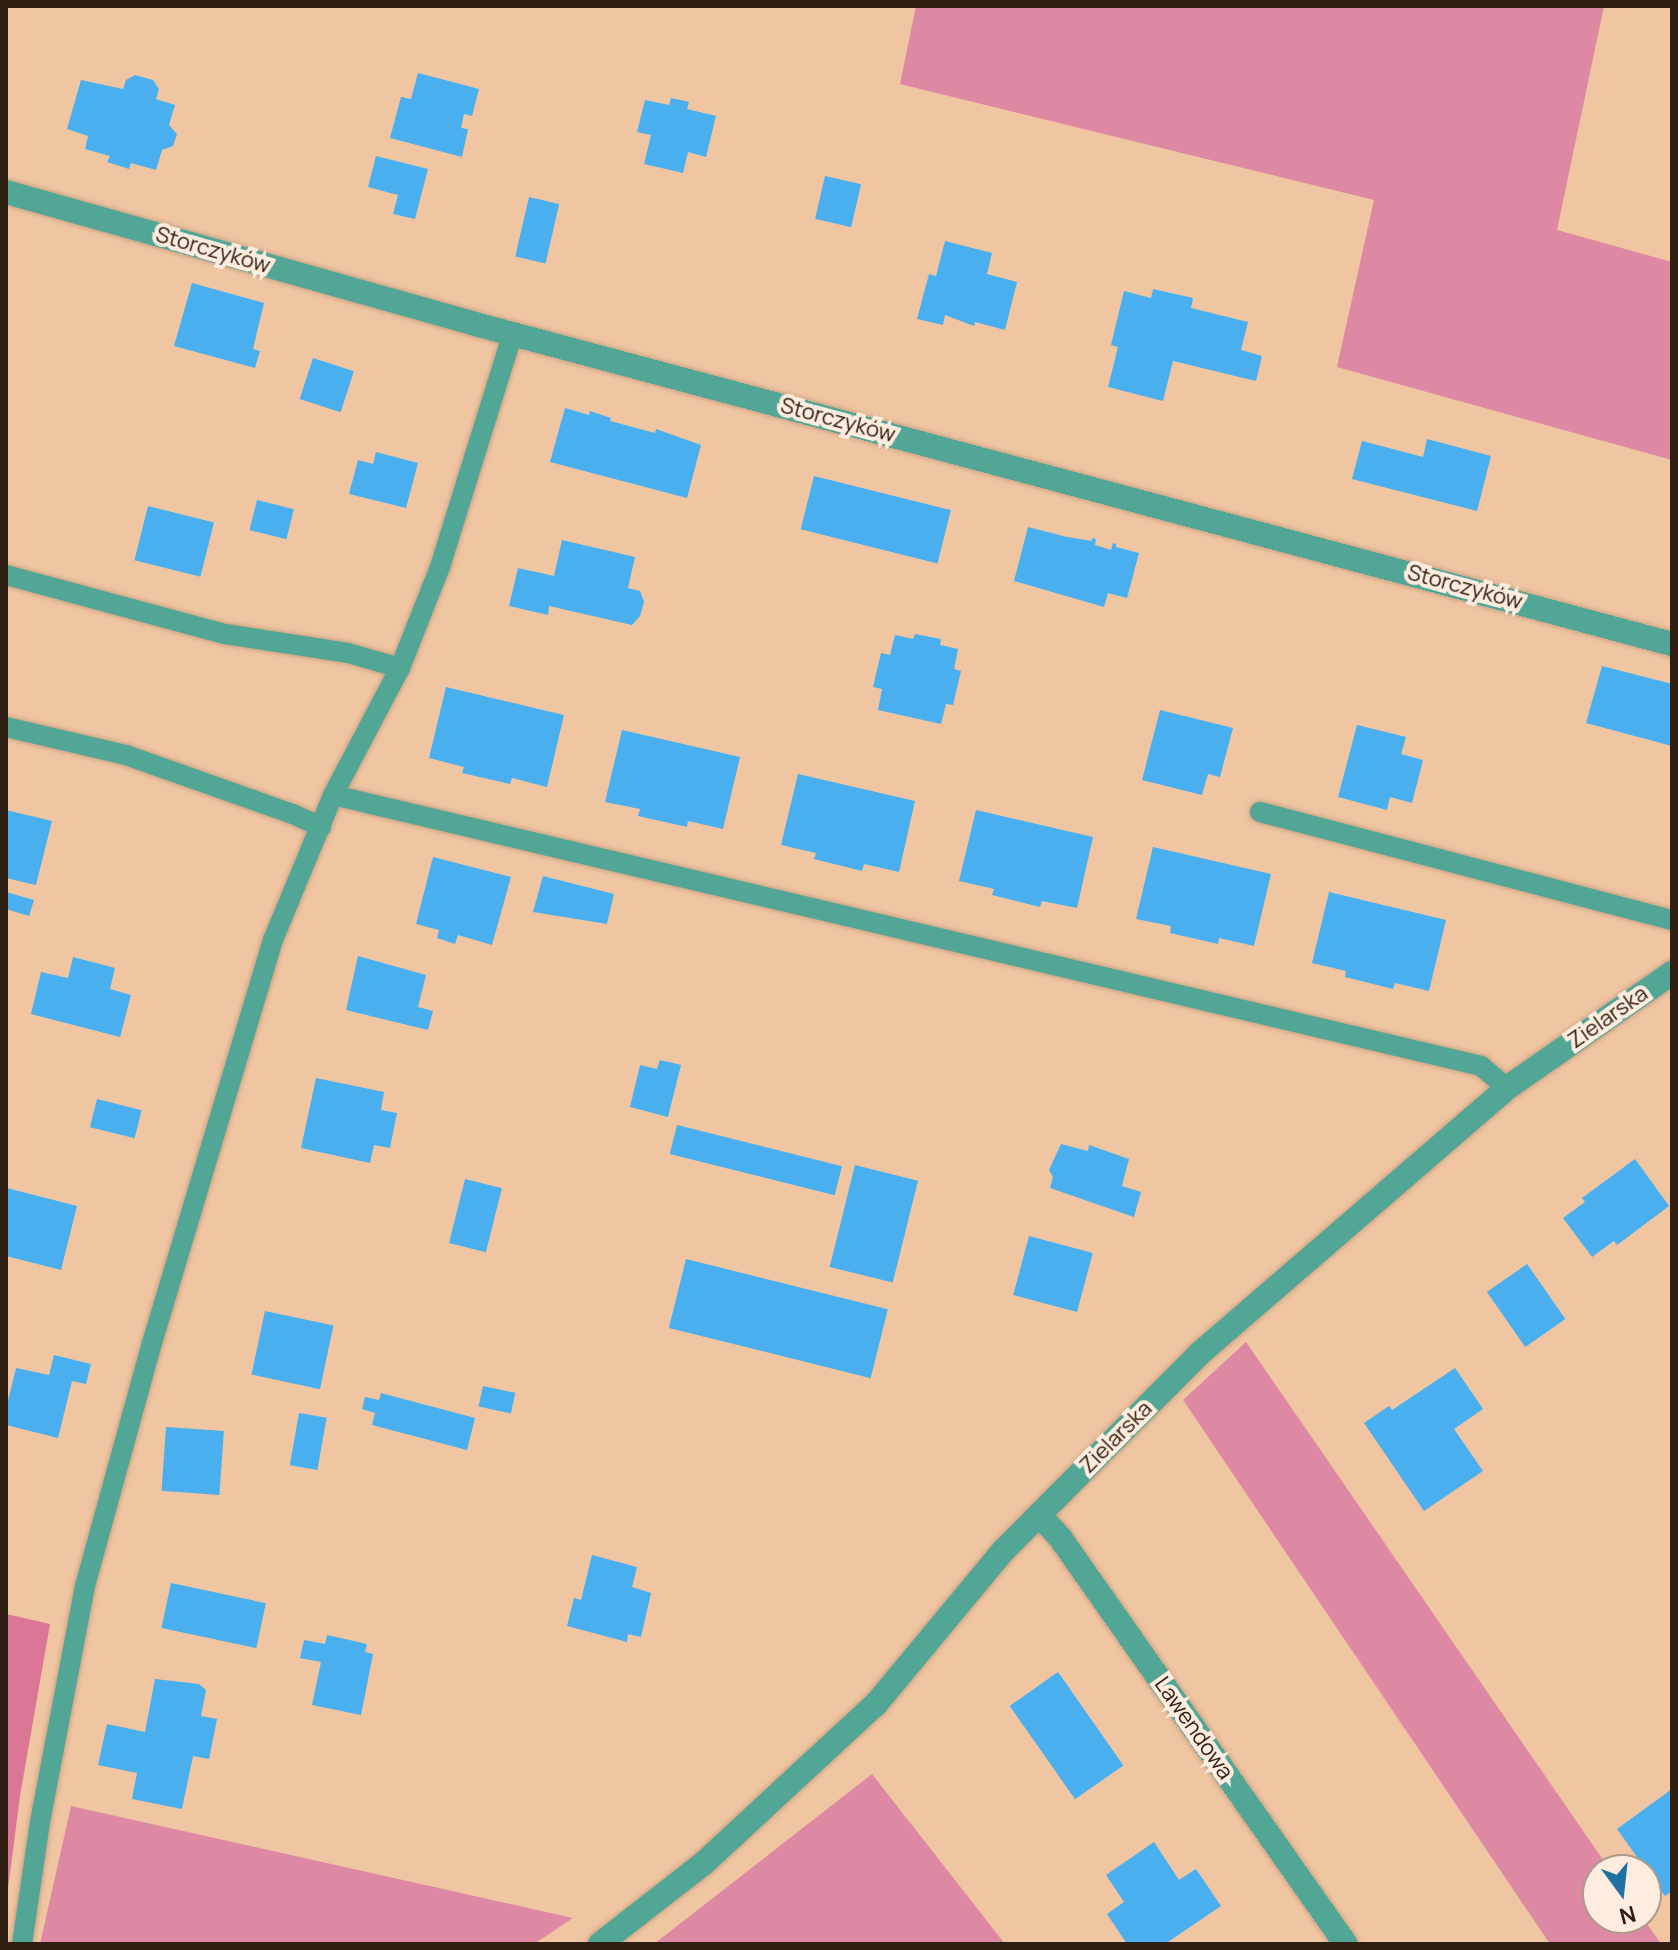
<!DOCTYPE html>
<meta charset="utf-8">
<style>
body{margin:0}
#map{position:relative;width:1678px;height:1950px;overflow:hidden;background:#f0c5a2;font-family:Manrope,sans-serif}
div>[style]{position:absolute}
.green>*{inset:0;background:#dd89a3}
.forest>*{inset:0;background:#db7697}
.building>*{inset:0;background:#4aafee;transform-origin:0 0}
.roads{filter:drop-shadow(0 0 2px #c9a485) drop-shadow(0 0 2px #c9a485)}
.lane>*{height:20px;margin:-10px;padding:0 10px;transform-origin:10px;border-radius:10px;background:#51a696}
.street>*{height:24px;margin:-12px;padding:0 12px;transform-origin:12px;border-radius:12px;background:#51a696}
span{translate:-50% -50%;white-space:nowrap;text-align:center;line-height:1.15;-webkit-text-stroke:8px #feecde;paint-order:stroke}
.street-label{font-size:22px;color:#2f1f12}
.frame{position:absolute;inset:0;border:8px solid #2f1f12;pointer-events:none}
.north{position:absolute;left:1582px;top:1854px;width:80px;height:80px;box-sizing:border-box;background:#feecde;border:2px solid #ab9a8c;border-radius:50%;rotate:165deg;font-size:22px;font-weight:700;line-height:32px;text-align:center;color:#2f1f12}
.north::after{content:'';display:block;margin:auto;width:28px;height:36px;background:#1e71a2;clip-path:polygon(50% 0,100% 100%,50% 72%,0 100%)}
</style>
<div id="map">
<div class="green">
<i style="clip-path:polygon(916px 6px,1604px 6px,1557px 230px,1672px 262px,1672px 460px,1337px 367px,1374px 200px,900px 84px)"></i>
<i style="clip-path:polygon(1246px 1342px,1610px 1870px,1598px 1870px,1598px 1918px,1643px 1918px,1661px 1944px,1550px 1944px,1183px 1400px)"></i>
<i style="clip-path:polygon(872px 1774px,1005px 1944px,654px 1944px)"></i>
<i style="clip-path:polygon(71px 1806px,573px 1918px,534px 1944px,40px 1944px)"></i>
</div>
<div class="forest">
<i style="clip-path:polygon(6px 1614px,50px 1624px,20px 1796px,6px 1904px)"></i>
</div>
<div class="building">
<i style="clip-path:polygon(418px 73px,479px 89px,472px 116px,464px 114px,461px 128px,468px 129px,462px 157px,390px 138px,401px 97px,411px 99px)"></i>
<i style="clip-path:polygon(135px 75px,153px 80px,159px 89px,156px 99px,175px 105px,169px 125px,177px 134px,173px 146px,162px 150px,156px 170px,131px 163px,129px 169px,107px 162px,110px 156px,85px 149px,88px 136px,67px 129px,81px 80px,123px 89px,126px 80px)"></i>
<i style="clip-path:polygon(671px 98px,689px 102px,687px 109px,716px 116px,706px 157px,688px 152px,683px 173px,644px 164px,651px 135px,637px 132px,645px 100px,669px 105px)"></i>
<i style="clip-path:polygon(376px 156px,428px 169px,415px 219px,393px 214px,398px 195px,368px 187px)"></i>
<i style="left:825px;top:176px;width:37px;height:44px;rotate:13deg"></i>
<i style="left:529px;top:197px;width:31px;height:61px;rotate:13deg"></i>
<i style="clip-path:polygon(945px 241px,992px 253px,987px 274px,1017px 282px,1005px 330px,975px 322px,974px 326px,945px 315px,943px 325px,917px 319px,929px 274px,936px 276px)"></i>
<i style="clip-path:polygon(192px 283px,264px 303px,253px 349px,260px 351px,255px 368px,174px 346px)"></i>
<i style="clip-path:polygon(1153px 289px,1193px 298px,1191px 308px,1248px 322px,1241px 350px,1262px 356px,1256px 381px,1173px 361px,1163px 401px,1108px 387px,1118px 347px,1111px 345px,1124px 291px,1151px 298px)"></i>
<i style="left:313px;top:358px;width:43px;height:43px;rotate:18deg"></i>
<i style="clip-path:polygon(565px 408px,589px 415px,590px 411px,611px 418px,610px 421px,655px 433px,656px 429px,701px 445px,687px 498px,550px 462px)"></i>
<i style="clip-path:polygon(1427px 439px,1491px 456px,1477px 511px,1352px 479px,1362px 441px,1423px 457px)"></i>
<i style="clip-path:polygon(376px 452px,418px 463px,406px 508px,349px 494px,358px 460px,373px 464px)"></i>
<i style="left:814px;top:476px;width:141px;height:55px;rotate:14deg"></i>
<i style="left:257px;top:500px;width:38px;height:31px;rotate:14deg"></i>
<i style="left:148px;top:506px;width:68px;height:56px;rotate:14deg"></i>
<i style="clip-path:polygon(1028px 527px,1067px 537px,1092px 541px,1092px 538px,1096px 539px,1095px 545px,1111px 550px,1113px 543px,1116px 544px,1116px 547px,1139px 553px,1127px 598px,1108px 593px,1104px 607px,1014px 581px)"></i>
<i style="clip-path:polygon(562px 540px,635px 557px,628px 588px,640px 591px,644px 602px,640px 616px,632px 625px,549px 606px,548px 615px,509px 606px,518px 568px,554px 576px)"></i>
<i style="clip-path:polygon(915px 634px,941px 639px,940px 645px,958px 649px,954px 669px,961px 671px,953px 705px,946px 704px,941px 724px,878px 710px,882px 689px,873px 687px,881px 653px,890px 655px,895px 635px,913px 639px)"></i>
<i style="clip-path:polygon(1602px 666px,1672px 684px,1672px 746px,1586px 723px)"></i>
<i style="clip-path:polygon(446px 687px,564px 715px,547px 787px,512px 778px,510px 784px,462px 773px,464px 767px,429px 758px)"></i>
<i style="clip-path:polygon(1160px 710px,1233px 728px,1220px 777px,1208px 774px,1202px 795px,1142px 780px)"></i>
<i style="clip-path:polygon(1357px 725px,1406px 737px,1401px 754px,1423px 760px,1412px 803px,1390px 797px,1387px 810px,1338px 797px)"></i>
<i style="clip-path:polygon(622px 730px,740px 757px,723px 829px,688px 821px,687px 827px,638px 816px,640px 809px,605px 802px)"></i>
<i style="clip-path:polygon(798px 774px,915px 801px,899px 872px,864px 864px,862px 871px,814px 859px,816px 853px,781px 845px)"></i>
<i style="clip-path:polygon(6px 810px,52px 821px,36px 885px,6px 878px)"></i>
<i style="clip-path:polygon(976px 810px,1093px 837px,1077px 908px,1042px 901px,1040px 907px,992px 895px,994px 889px,959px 881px)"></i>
<i style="clip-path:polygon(1153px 847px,1271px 874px,1254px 946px,1219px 938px,1218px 944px,1170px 933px,1171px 926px,1136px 919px)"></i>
<i style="clip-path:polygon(433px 857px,511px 877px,492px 945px,458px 935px,455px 944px,437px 938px,439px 930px,416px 924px)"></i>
<i style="clip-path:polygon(543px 876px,614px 894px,607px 924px,533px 912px)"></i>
<i style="clip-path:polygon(6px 892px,34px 900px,29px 916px,6px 909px)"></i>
<i style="clip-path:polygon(1329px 892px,1446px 920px,1429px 991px,1395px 983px,1393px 989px,1345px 977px,1346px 971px,1312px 963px)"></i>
<i style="clip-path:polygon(358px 956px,426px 975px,418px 1007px,433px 1011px,428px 1030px,346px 1010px)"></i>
<i style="clip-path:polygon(73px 957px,115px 968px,110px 989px,131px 995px,120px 1037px,31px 1014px,41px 972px,68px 978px)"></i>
<i style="clip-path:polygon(660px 1060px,681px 1065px,668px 1117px,630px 1107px,640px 1065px,657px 1069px)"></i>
<i style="clip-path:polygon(316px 1078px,384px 1092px,381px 1110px,397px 1113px,390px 1148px,374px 1145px,370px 1163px,301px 1148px)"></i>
<i style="left:97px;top:1099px;width:46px;height:29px;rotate:14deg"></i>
<i style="left:677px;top:1125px;width:170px;height:30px;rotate:14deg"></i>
<i style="clip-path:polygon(1061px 1144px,1088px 1151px,1089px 1145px,1129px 1159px,1122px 1186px,1141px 1192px,1134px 1217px,1050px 1188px,1053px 1177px,1049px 1170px)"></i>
<i style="clip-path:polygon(1635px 1159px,1669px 1206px,1617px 1245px,1614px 1241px,1592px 1257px,1563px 1218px,1585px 1202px,1582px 1198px)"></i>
<i style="left:855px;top:1165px;width:65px;height:105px;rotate:14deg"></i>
<i style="left:465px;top:1179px;width:38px;height:66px;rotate:14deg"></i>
<i style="clip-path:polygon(7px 1188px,77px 1206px,61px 1270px,6px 1256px)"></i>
<i style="left:1029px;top:1236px;width:66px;height:61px;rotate:15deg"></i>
<i style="left:686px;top:1259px;width:208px;height:71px;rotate:14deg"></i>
<i style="left:1527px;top:1264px;width:67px;height:49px;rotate:55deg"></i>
<i style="left:265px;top:1311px;width:70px;height:65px;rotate:12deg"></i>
<i style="clip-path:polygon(54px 1355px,91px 1364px,86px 1384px,72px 1381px,58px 1438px,6px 1425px,6px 1409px,16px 1368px,49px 1375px)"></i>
<i style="clip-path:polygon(1455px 1368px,1483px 1409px,1454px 1429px,1483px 1471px,1424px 1511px,1364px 1423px,1389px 1406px,1392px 1410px)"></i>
<i style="left:483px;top:1386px;width:33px;height:21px;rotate:12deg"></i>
<i style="clip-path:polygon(381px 1393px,475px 1418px,467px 1450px,372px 1425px,375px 1413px,362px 1409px,365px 1397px,379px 1400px)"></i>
<i style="left:299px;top:1413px;width:28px;height:53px;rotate:10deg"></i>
<i style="left:166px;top:1427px;width:58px;height:64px;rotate:4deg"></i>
<i style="clip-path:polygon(592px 1555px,637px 1567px,632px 1587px,651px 1593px,641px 1637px,628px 1634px,627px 1642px,567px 1626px,574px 1598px,581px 1600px)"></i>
<i style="left:171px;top:1583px;width:97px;height:46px;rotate:12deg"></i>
<i style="clip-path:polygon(327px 1635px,367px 1644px,365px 1652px,373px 1654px,361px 1715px,312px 1705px,321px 1662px,300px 1658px,304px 1640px,325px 1644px)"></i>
<i style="left:1058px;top:1672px;width:114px;height:59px;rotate:55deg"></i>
<i style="clip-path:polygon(155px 1679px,199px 1684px,206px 1690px,201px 1716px,217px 1719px,209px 1759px,193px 1756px,182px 1809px,132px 1799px,137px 1773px,98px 1765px,107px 1724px,145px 1732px)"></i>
<i style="clip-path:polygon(1672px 1789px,1672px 1891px,1665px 1896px,1617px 1829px)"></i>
<i style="clip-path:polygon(1154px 1842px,1179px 1880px,1196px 1869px,1221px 1906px,1165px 1944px,1127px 1944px,1107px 1914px,1124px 1902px,1106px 1875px)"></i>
</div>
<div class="roads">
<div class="lane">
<i style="left:6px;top:575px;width:227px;rotate:15.1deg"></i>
<i style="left:225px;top:634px;width:124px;rotate:8.8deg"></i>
<i style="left:348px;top:653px;width:54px;rotate:16.1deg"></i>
<i style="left:6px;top:727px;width:123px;rotate:13.1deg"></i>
<i style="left:126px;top:755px;width:177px;rotate:19.5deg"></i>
<i style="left:293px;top:814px;width:31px;rotate:25deg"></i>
<i style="left:333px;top:795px;width:1180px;rotate:13.28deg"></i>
<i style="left:1481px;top:1066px;width:34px;rotate:40deg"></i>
<i style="left:1260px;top:812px;width:426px;rotate:14.7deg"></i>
<i style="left:22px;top:1944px;width:123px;rotate:-81.6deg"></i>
<i style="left:40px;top:1822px;width:240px;rotate:-79.2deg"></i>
<i style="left:85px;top:1586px;width:252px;rotate:-74.6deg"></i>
<i style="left:152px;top:1343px;width:421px;rotate:-73.3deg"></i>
<i style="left:273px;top:940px;width:157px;rotate:-67.5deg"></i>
<i style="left:333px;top:795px;width:144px;rotate:-62.2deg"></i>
<i style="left:400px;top:668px;width:109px;rotate:-68.4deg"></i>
<i style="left:440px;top:567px;width:245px;rotate:-72.7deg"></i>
</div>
<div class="street">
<i style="left:6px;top:192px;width:487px;rotate:15.7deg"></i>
<i style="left:475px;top:324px;width:1239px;rotate:14.97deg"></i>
<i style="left:1039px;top:1515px;width:33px;rotate:47deg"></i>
<i style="left:1061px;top:1539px;width:495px;rotate:54.9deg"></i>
<i style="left:600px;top:1944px;width:132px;rotate:-37.9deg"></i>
<i style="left:704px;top:1863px;width:234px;rotate:-42.8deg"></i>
<i style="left:876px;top:1704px;width:200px;rotate:-50.3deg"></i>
<i style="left:1004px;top:1550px;width:276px;rotate:-45.1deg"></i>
<i style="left:1199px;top:1354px;width:407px;rotate:-40.8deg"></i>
<i style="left:1507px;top:1088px;width:201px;rotate:-34.9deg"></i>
</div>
</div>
<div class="street-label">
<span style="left:213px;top:250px;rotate:16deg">Storczyków</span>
<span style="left:838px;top:420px;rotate:15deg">Storczyków</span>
<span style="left:1465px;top:587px;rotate:15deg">Storczyków</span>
<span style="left:1608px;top:1017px;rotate:-35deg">Zielarska</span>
<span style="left:1116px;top:1437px;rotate:-45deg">Zielarska</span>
<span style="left:1194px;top:1728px;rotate:55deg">Lawendowa</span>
</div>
<div class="frame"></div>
<div class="north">N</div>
</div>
